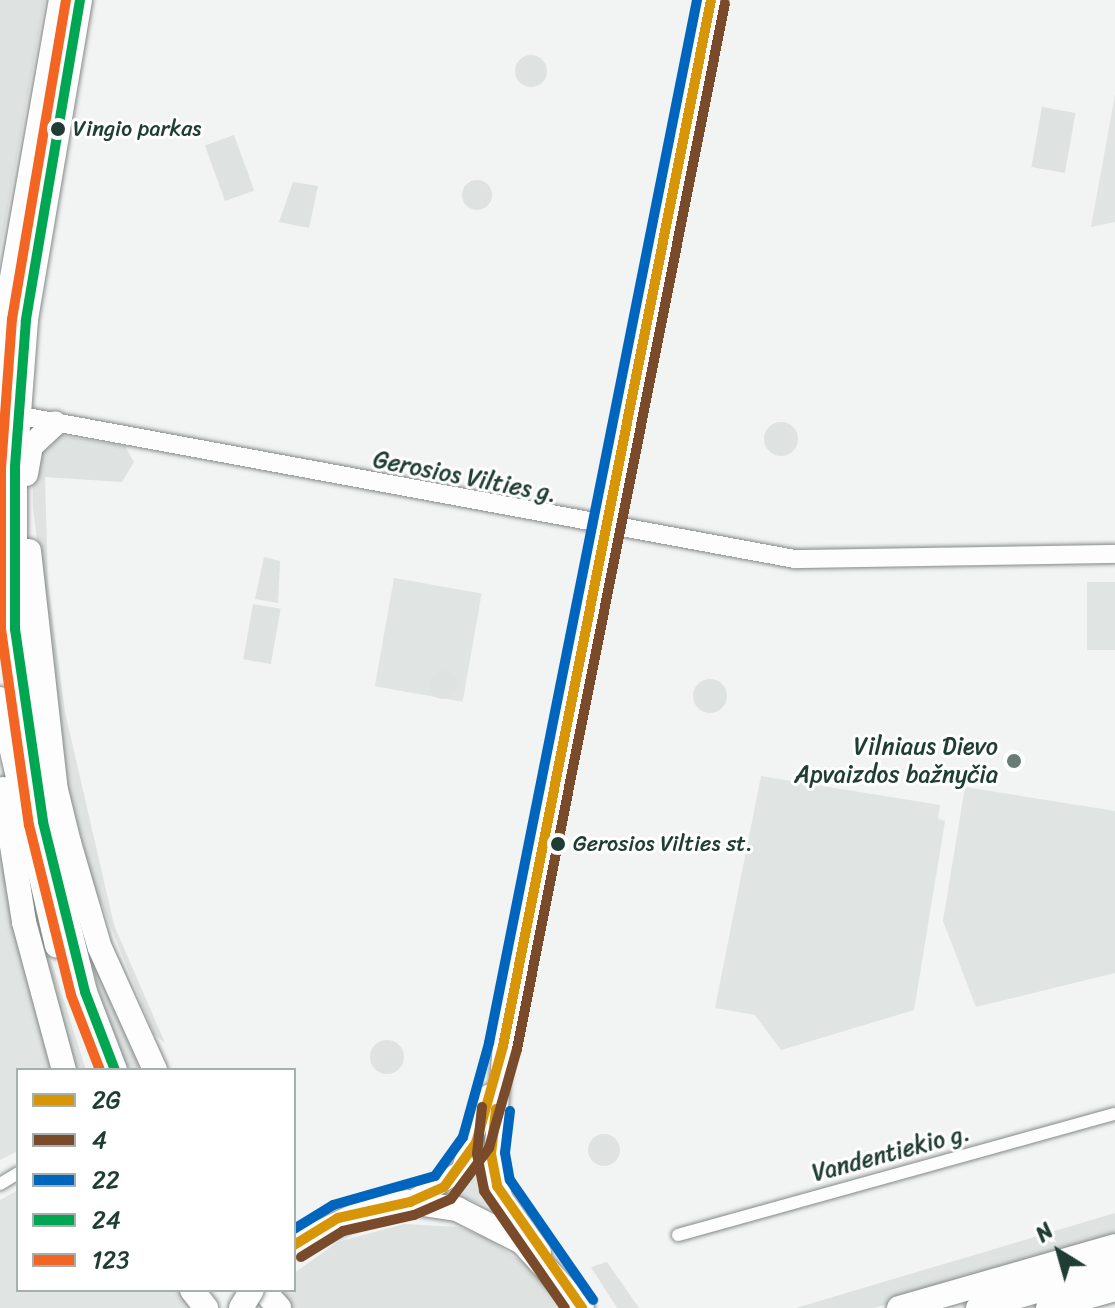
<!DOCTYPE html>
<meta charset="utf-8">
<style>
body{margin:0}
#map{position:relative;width:1115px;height:1308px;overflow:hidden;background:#f2f3f3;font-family:Sriracha,sans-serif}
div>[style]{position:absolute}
.built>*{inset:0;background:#e0e4e3;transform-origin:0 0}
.green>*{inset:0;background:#dee2e1;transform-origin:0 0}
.round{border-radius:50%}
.roads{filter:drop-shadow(0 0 2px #838988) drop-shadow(0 0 2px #838988)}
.street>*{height:12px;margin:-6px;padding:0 6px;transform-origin:6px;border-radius:6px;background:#fdfdfd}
.secondary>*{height:18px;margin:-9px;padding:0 9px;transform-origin:9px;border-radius:9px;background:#fdfdfd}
.primary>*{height:20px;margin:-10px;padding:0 10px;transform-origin:10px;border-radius:10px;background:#fdfdfd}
.highway>*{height:24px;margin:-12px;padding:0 12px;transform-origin:12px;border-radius:12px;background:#fdfdfd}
.bridges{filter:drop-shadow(0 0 2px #838988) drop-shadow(0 0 2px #838988)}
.highway-bridge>*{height:24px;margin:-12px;padding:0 12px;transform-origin:12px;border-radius:12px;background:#fdfdfd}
.bus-1>*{height:10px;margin:-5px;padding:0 5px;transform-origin:5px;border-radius:5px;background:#d79608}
.bus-2>*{height:10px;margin:-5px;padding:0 5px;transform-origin:5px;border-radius:5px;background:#7a4b2a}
.bus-3>*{height:10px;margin:-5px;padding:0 5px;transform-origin:5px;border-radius:5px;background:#0065bd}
.bus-4>*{height:10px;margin:-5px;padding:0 5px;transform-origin:5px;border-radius:5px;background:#00a651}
.bus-5>*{height:10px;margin:-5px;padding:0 5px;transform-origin:5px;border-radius:5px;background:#f26522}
.dots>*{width:22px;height:22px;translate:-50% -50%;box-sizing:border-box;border:4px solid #fff;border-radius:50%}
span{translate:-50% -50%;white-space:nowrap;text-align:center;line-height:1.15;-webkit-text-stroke:6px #fff;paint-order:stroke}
.bus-label{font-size:22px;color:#1f3d34}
.left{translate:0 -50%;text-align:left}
.street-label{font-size:24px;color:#1f3d34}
.poi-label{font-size:24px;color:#1f3d34}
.right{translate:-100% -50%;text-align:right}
.legend{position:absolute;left:16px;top:1068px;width:280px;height:224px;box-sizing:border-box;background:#fff;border:2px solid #a5b1ae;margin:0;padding:10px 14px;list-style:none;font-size:24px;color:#1f3d34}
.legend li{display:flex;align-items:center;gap:16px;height:40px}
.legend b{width:40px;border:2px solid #a5b1ae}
.north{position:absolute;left:1019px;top:1212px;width:80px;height:80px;-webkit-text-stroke:6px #fff;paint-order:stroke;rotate:323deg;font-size:22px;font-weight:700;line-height:32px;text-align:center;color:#1f3d34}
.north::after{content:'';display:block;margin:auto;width:28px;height:36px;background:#1f3d34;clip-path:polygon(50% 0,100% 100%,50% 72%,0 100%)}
</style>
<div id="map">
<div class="built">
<i style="clip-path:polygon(1115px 94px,1115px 222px,1091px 227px,1113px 106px)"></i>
<i style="left:394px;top:578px;width:89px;height:110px;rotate:10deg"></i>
<i style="left:1115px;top:582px;width:68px;height:28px;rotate:90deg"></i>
<i style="clip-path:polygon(761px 776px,940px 805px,938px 819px,945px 821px,914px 1010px,781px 1050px,755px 1015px,715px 1008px)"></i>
<i style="clip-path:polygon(965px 787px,1115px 811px,1115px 973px,976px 1007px,943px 921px)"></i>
<i style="clip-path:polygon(0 838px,55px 1070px,18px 1070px,18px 1151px,0 1160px)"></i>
<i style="clip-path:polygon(18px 1190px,18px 1290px,182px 1290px,193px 1308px,0 1308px,0 1200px)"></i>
</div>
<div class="green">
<i style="clip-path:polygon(0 0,45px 0,0 253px)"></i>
<i class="round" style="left:515px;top:55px;width:32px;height:32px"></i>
<i style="left:1042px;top:107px;width:34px;height:61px;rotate:10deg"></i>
<i style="left:234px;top:135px;width:59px;height:31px;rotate:70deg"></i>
<i class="round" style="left:462px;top:180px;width:30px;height:30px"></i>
<i style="clip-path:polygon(293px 182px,318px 186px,309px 228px,279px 222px)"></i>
<i class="round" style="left:764px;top:422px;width:34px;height:34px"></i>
<i style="clip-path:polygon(53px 434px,125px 446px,134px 462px,122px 482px,45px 477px,48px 583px,65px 712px,114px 925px,165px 1043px,154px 1034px,93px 883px,66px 778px,33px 508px,32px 462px)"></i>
<i style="clip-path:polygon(264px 557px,280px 561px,278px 603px,255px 599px)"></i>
<i style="left:253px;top:604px;width:28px;height:56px;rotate:10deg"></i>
<i class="round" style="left:429px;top:671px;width:28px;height:28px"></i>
<i class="round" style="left:693px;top:679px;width:34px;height:34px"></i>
<i style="clip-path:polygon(13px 802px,42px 932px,86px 1070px,73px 1070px,44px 976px)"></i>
<i style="clip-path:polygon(73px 892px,92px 954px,144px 1070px,126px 1070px,109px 1029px)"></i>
<i class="round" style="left:370px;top:1040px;width:34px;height:34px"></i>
<i class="round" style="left:588px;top:1134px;width:32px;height:32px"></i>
<i style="clip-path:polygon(482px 1156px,485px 1183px,492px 1207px,452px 1194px)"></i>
<i style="clip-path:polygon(1115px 1213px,1115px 1237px,874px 1308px,796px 1308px)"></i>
<i style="clip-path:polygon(404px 1224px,458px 1227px,485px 1237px,529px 1267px,563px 1308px,293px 1308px,278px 1292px,294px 1290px,294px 1273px,338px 1242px)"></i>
<i style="clip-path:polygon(607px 1262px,630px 1295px,639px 1308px,617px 1308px,591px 1267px)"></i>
</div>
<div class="roads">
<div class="street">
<i style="left:0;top:1184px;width:21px;rotate:-31deg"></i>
<i style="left:678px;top:1235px;width:453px;rotate:-15.5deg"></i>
</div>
<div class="secondary">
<i style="left:0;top:412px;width:808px;rotate:10.48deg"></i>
<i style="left:795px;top:559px;width:320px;rotate:-0.9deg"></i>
</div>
<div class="primary">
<i style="left:410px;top:1202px;width:60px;rotate:-31.3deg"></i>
<i style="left:461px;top:1171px;width:81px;rotate:-70.4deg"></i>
<i style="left:541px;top:1252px;width:65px;rotate:-125.6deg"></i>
<i style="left:503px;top:1199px;width:32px;rotate:-108deg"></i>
<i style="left:493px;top:1169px;width:123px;rotate:-85.4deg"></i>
<i style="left:503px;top:1046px;width:1066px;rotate:-78.75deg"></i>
</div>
<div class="highway">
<i style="left:80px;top:0;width:325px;rotate:99.6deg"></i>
<i style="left:26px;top:320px;width:148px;rotate:94.3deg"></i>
<i style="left:15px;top:468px;width:161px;rotate:90deg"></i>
<i style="left:15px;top:629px;width:195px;rotate:81.7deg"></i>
<i style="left:43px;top:822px;width:175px;rotate:76.1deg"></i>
<i style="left:85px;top:992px;width:84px;rotate:69deg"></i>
<i style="left:0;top:392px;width:75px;rotate:-86.2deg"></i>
<i style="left:5px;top:317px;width:322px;rotate:-80deg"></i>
<i style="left:26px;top:474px;width:28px;rotate:-80deg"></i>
<i style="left:31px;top:446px;width:33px;rotate:-43deg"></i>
<i style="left:29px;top:551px;width:241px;rotate:83.6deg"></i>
<i style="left:56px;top:790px;width:55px;rotate:76.2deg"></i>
<i style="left:69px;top:843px;width:109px;rotate:73.6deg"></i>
<i style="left:100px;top:948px;width:134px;rotate:65.7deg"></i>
<i style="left:0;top:699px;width:253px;rotate:77deg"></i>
<i style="left:3px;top:789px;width:135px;rotate:81deg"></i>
<i style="left:24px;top:922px;width:153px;rotate:74.9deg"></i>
<i style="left:294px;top:1245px;width:85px;rotate:-25.7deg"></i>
<i style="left:371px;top:1208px;width:39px;rotate:-9deg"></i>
<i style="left:410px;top:1202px;width:48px;rotate:8.5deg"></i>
<i style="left:457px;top:1209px;width:73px;rotate:26.9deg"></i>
<i style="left:522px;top:1242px;width:89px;rotate:47.7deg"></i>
<i style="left:192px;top:1290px;width:23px;rotate:52deg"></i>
<i style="left:263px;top:1290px;width:24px;rotate:48deg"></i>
<i style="left:899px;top:1308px;width:225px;rotate:-16deg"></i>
<i style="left:978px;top:1308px;width:143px;rotate:-16.3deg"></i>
<i style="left:1048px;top:1308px;width:70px;rotate:-15.8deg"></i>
</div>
</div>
<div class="bridges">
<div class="highway-bridge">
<i style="left:241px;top:1308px;width:21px;rotate:-59deg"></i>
</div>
</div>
<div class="bus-1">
<i style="left:496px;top:1109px;width:45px;rotate:96.3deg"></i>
<i style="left:491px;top:1154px;width:33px;rotate:79deg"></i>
<i style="left:497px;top:1186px;width:149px;rotate:55.1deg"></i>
<i style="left:294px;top:1245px;width:52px;rotate:-31.5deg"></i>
<i style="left:338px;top:1218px;width:74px;rotate:-12.5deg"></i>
<i style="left:410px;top:1202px;width:37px;rotate:-24deg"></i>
<i style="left:444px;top:1187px;width:54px;rotate:-54deg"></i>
<i style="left:476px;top:1143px;width:101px;rotate:-74.4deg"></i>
<i style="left:503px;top:1046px;width:1066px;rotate:-78.75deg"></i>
</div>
<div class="bus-2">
<i style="left:482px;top:1107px;width:47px;rotate:96.1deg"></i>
<i style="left:477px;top:1154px;width:38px;rotate:79deg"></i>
<i style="left:484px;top:1191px;width:142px;rotate:55.3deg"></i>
<i style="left:301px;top:1257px;width:49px;rotate:-31.8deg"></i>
<i style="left:343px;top:1231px;width:73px;rotate:-12.7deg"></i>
<i style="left:414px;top:1215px;width:40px;rotate:-23.4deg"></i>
<i style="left:451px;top:1199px;width:64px;rotate:-53.3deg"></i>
<i style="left:489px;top:1148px;width:103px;rotate:-74.2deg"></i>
<i style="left:517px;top:1049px;width:1066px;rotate:-78.75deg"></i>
</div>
<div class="bus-3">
<i style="left:510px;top:1111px;width:42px;rotate:96.8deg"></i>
<i style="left:505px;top:1153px;width:27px;rotate:80deg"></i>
<i style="left:510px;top:1180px;width:146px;rotate:55.3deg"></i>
<i style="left:294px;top:1229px;width:46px;rotate:-31.6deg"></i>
<i style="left:333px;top:1205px;width:106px;rotate:-15.9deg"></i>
<i style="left:435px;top:1176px;width:48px;rotate:-54.3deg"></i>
<i style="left:463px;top:1137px;width:98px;rotate:-74.5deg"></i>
<i style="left:489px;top:1043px;width:1064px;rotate:-78.72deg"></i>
</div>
<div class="bus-4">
<i style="left:80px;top:0;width:325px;rotate:99.6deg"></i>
<i style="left:26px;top:320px;width:148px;rotate:94.3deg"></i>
<i style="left:15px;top:468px;width:161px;rotate:90deg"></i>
<i style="left:15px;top:629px;width:195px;rotate:81.7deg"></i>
<i style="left:43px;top:822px;width:175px;rotate:76.1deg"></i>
<i style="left:85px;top:992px;width:84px;rotate:69deg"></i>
</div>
<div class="bus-5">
<i style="left:66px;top:0;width:324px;rotate:99.6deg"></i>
<i style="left:12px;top:319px;width:149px;rotate:94.2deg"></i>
<i style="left:1px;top:468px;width:161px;rotate:90deg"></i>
<i style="left:1px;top:629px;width:198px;rotate:81.9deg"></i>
<i style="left:29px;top:825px;width:175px;rotate:76.1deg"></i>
<i style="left:71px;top:995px;width:80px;rotate:68.9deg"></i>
</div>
<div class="dots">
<i style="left:58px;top:129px;background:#1f3d34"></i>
<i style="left:1014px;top:761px;background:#697d77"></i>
<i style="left:558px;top:844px;background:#1f3d34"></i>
</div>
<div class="bus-label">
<span class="left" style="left:73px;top:129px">Vingio parkas</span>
<span class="left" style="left:573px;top:844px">Gerosios Vilties st.</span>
</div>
<div class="street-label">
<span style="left:465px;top:477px;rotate:11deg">Gerosios Vilties g.</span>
<span style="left:891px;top:1153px;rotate:-15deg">Vandentiekio g.</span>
</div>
<div class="poi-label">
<span class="right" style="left:998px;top:761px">Vilniaus Dievo<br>Apvaizdos bažnyčia</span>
</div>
<ul class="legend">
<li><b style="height:10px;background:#d79608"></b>2G</li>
<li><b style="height:10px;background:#7a4b2a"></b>4</li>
<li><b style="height:10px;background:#0065bd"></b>22</li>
<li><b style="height:10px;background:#00a651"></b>24</li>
<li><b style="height:10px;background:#f26522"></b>123</li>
</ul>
<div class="north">N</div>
</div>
